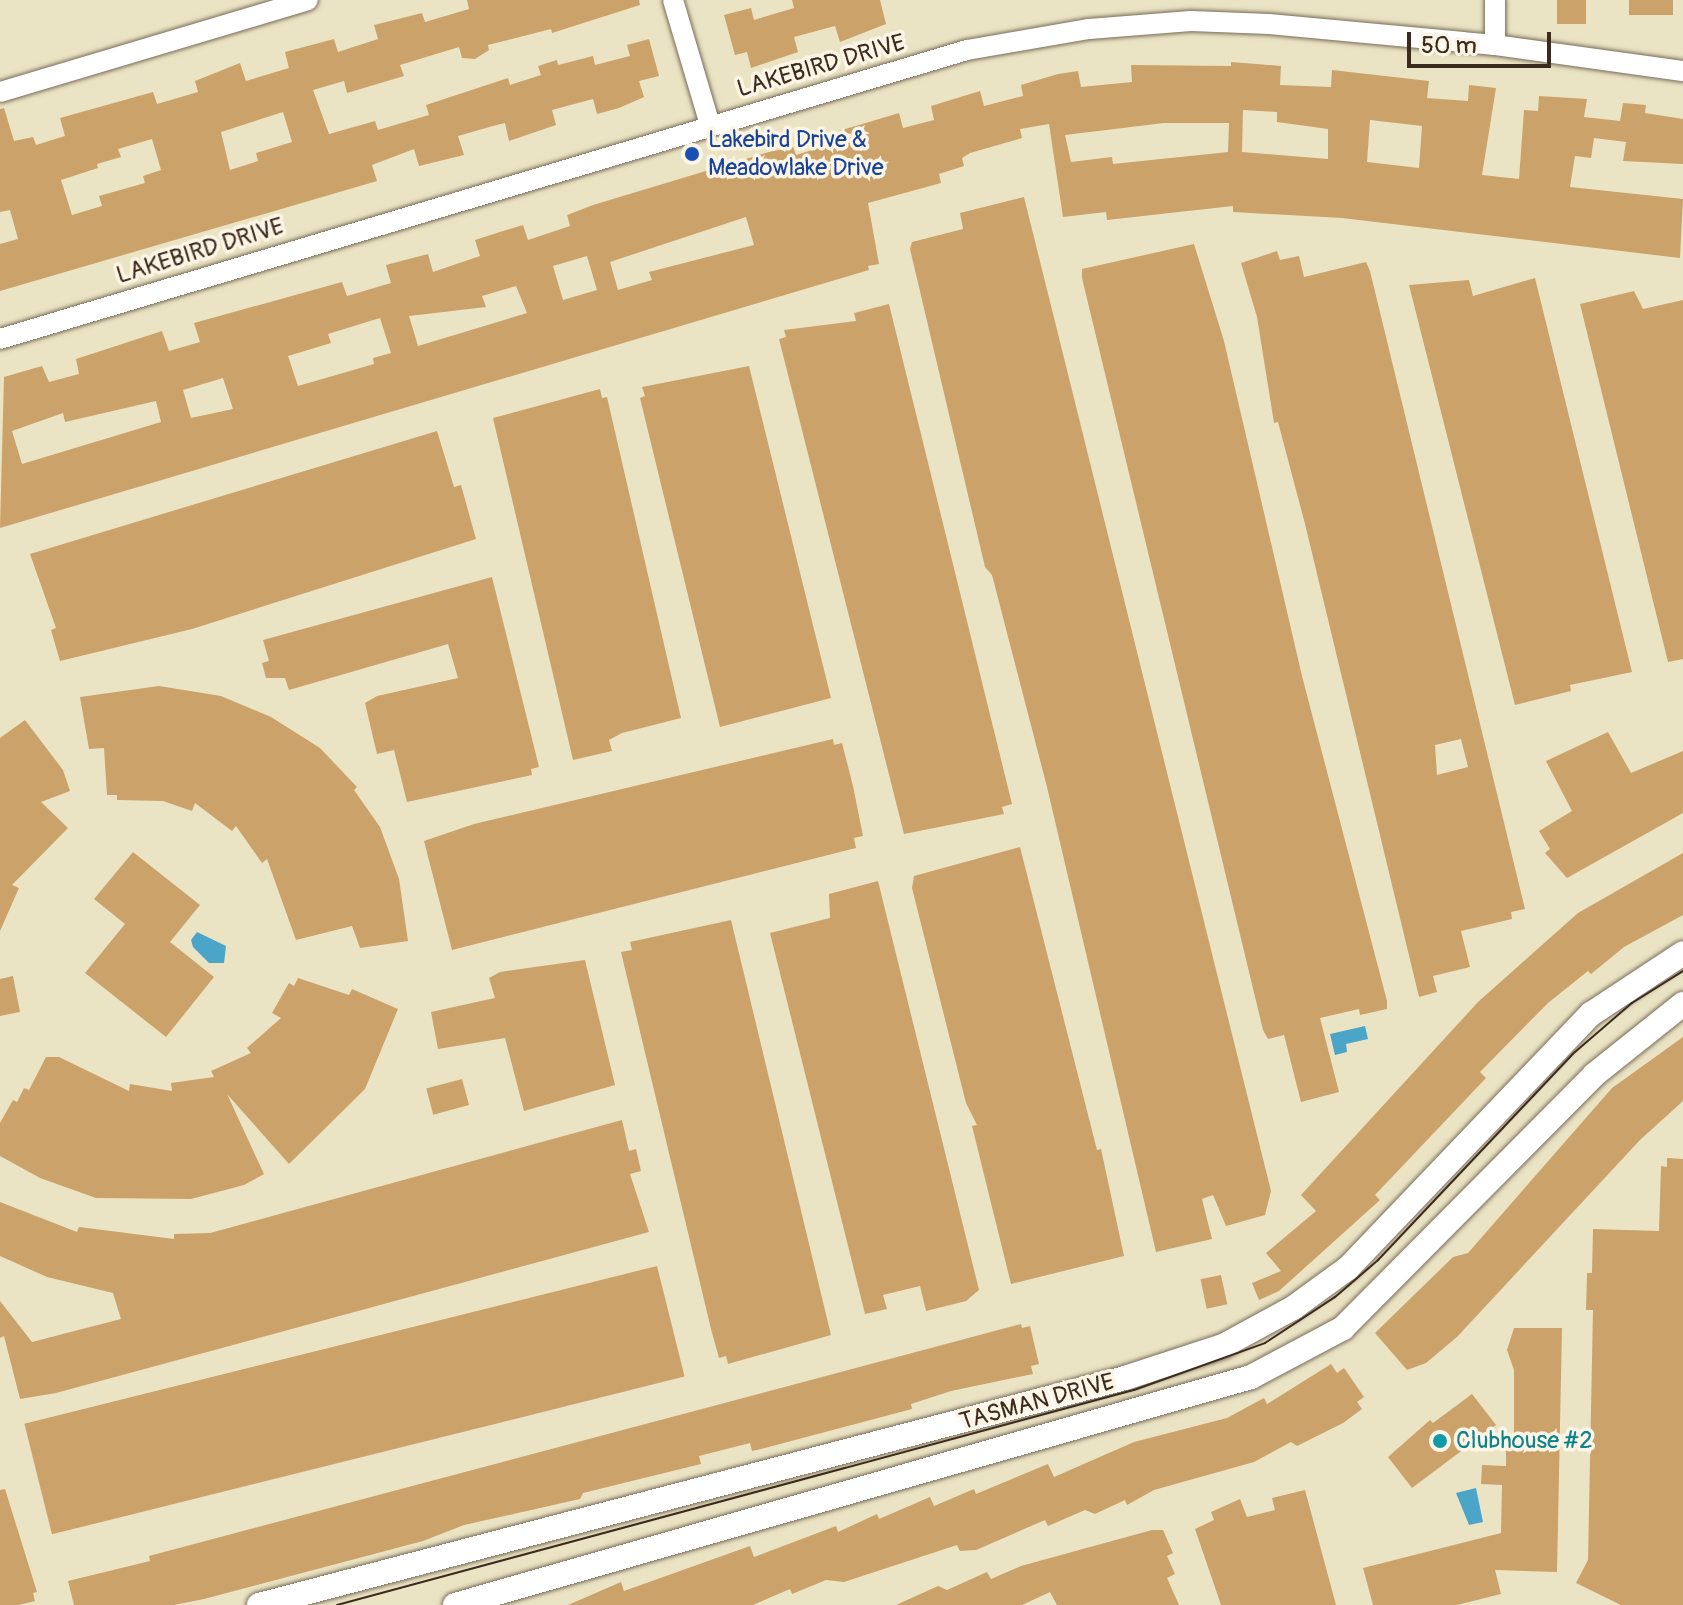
<!DOCTYPE html>
<style>
body{margin:0}
#map{position:relative;width:1683px;height:1605px;overflow:hidden;background:#ebe4c4;font-family:Pangolin,sans-serif}
div>[style]{position:absolute}
.water>*{inset:0;background:#4aa5c8}
.building>*{inset:0;background:#cba26a;transform-origin:0 0}
.roads{filter:drop-shadow(0 0 2px #796b58) drop-shadow(0 0 2px #796b58)}
.minor>*{height:20px;margin:-10px;padding:0 10px;transform-origin:10px;border-radius:10px;background:#fff}
.tertiary>*{height:24px;margin:-12px;padding:0 12px;transform-origin:12px;border-radius:12px;background:#fff}
.tram>*{height:2px;margin:-1px;padding:0 1px;transform-origin:1px;border-radius:1px;background:#3b2a1e}
.dots>*{width:22px;height:22px;translate:-50% -50%;box-sizing:border-box;border:4px solid #fcf5e5;border-radius:50%}
span{translate:-50% -50%;white-space:nowrap;text-align:center;line-height:1.15;-webkit-text-stroke:7px #fcf5e5;paint-order:stroke}
.street-label{font-size:24px;color:#3b2a1e}
.transit-label{font-size:24px;color:#164399}
.left{translate:0 -50%;text-align:left}
.culture-label{font-size:24px;color:#0d838f}
.scale{position:absolute;left:1407px;top:32px;width:144px;height:36px;box-sizing:border-box;border:4px solid #3b2a1e;border-top:0;padding-left:10px;font-size:24px;line-height:28px;white-space:nowrap;color:#3b2a1e;-webkit-text-stroke:6px #fcf5e5;paint-order:stroke}
</style>
<div id="map">
<div class="water">
<i style="clip-path:polygon(197px 932px,226px 946px,224px 963px,209px 963px,193px 947px,191px 940px)"></i>
<i style="clip-path:polygon(1365px 1026px,1368px 1039px,1346px 1044px,1347px 1052px,1335px 1055px,1330px 1034px)"></i>
<i style="clip-path:polygon(1476px 1488px,1483px 1522px,1469px 1525px,1456px 1493px)"></i>
</div>
<div class="building">
<i style="clip-path:polygon(evenodd,467px 0,639px 0,640px 5px,552px 33px,551px 29px,488px 45px,489px 50px,475px 59px,462px 58px,459px 47px,400px 65px,404px 76px,347px 93px,344px 81px,313px 90px,329px 134px,375px 121px,378px 130px,429px 115px,426px 105px,508px 78px,510px 85px,541px 75px,538px 66px,557px 60px,558px 65px,593px 56px,595px 65px,630px 56px,627px 45px,649px 39px,659px 76px,639px 81px,644px 97px,619px 108px,597px 114px,593px 99px,552px 110px,556px 125px,509px 141px,505px 123px,493px 126px,458px 136px,464px 155px,419px 166px,414px 149px,372px 165px,377px 181px,0 291px,0 244px,18px 239px,10px 210px,0 212px,0 109px,4px 108px,14px 141px,33px 137px,36px 145px,65px 136px,60px 118px,153px 92px,157px 104px,198px 92px,195px 81px,240px 63px,246px 81px,289px 68px,285px 52px,334px 39px,338px 52px,378px 39px,374px 25px,422px 13px,425px 22px,469px 9px,467px 0,283px 112px,292px 142px,256px 153px,258px 161px,230px 170px,221px 132px,283px 112px,467px 0,152px 139px,161px 170px,143px 176px,145px 183px,99px 196px,102px 206px,72px 215px,61px 180px,98px 168px,97px 164px,121px 157px,118px 149px,152px 139px)"></i>
<i style="clip-path:polygon(792px 0,880px 0,886px 24px,840px 42px,835px 26px,794px 37px,798px 52px,751px 68px,747px 52px,735px 55px,724px 15px,751px 8px,754px 20px,794px 8px)"></i>
<i style="left:1557px;top:0;width:29px;height:24px"></i>
<i style="left:1629px;top:0;width:44px;height:15px"></i>
<i style="clip-path:polygon(evenodd,1231px 62px,1281px 66px,1280px 85px,1331px 87px,1332px 70px,1429px 81px,1427px 98px,1468px 101px,1469px 85px,1496px 88px,1482px 175px,1519px 179px,1524px 110px,1538px 111px,1539px 96px,1587px 99px,1584px 117px,1620px 121px,1623px 103px,1646px 105px,1645px 113px,1683px 119px,1683px 164px,1623px 161px,1626px 142px,1594px 138px,1591px 158px,1575px 156px,1570px 187px,1683px 199px,1680px 258px,1342px 218px,1233px 212px,1233px 206px,1107px 220px,1106px 212px,1063px 217px,1049px 124px,1020px 129px,1022px 138px,970px 153px,962px 158px,964px 166px,939px 174px,941px 183px,868px 203px,879px 264px,868px 266px,869px 270px,0 528px,4px 377px,42px 366px,49px 382px,79px 374px,76px 359px,162px 331px,169px 351px,200px 342px,194px 323px,342px 282px,347px 296px,391px 283px,386px 265px,428px 254px,433px 272px,480px 256px,475px 240px,503px 231px,523px 225px,528px 240px,570px 226px,567px 215px,593px 205px,769px 152px,793px 147px,796px 155px,841px 141px,838px 131px,859px 125px,899px 113px,903px 128px,934px 120px,931px 106px,980px 91px,984px 106px,1023px 96px,1021px 85px,1058px 74px,1078px 71px,1081px 87px,1132px 82px,1131px 65px,1231px 66px,1231px 62px,1243px 110px,1277px 112px,1277px 122px,1328px 129px,1328px 159px,1242px 152px,1243px 110px,1231px 62px,1370px 120px,1422px 126px,1419px 168px,1367px 162px,1370px 120px,1231px 62px,1164px 123px,1229px 123px,1228px 152px,1113px 164px,1112px 157px,1071px 162px,1065px 135px,1164px 123px,1231px 62px,746px 217px,754px 245px,649px 272px,652px 280px,618px 290px,610px 262px,746px 217px,1231px 62px,587px 256px,597px 290px,563px 300px,553px 266px,587px 256px,1231px 62px,516px 286px,527px 313px,418px 346px,409px 316px,486px 307px,482px 296px,516px 286px,1231px 62px,380px 318px,391px 353px,373px 358px,374px 364px,298px 386px,288px 356px,331px 343px,328px 334px,380px 318px,1231px 62px,223px 378px,233px 409px,191px 418px,183px 390px,223px 378px,1231px 62px,156px 401px,161px 422px,22px 464px,12px 431px,63px 413px,65px 422px,156px 401px)"></i>
<i style="clip-path:polygon(1024px 197px,1271px 1191px,1265px 1215px,1226px 1226px,1213px 1195px,1202px 1199px,1212px 1239px,1156px 1252px,1047px 787px,992px 575px,985px 567px,910px 249px,912px 242px,963px 229px,960px 213px)"></i>
<i style="clip-path:polygon(1194px 244px,1224px 341px,1302px 676px,1387px 1001px,1387px 1009px,1360px 1015px,1359px 1009px,1320px 1018px,1339px 1092px,1301px 1102px,1284px 1035px,1268px 1039px,1263px 1030px,1082px 278px,1082px 269px)"></i>
<i style="clip-path:polygon(evenodd,1277px 251px,1280px 260px,1299px 256px,1304px 277px,1366px 262px,1370px 271px,1525px 909px,1511px 912px,1512px 919px,1461px 931px,1470px 967px,1433px 976px,1437px 992px,1419px 997px,1305px 524px,1278px 422px,1274px 423px,1257px 317px,1241px 263px,1277px 251px,1461px 739px,1468px 767px,1437px 775px,1435px 745px,1461px 739px)"></i>
<i style="clip-path:polygon(1535px 278px,1632px 672px,1570px 685px,1571px 691px,1515px 705px,1409px 285px,1469px 280px,1473px 296px)"></i>
<i style="clip-path:polygon(1634px 291px,1643px 309px,1683px 300px,1683px 659px,1668px 662px,1580px 304px)"></i>
<i style="clip-path:polygon(889px 304px,1012px 804px,1002px 807px,1004px 814px,904px 834px,779px 339px,786px 337px,784px 330px,856px 321px,854px 313px)"></i>
<i style="clip-path:polygon(749px 366px,831px 698px,720px 727px,640px 398px,645px 396px,642px 387px)"></i>
<i style="clip-path:polygon(600px 389px,602px 398px,607px 397px,681px 718px,622px 733px,609px 740px,612px 751px,573px 760px,493px 418px)"></i>
<i style="clip-path:polygon(437px 431px,454px 487px,461px 485px,476px 539px,192px 629px,60px 661px,51px 630px,56px 628px,30px 554px)"></i>
<i style="clip-path:polygon(492px 577px,539px 767px,531px 769px,532px 775px,407px 802px,394px 750px,377px 754px,365px 703px,377px 696px,458px 678px,448px 644px,289px 690px,285px 678px,266px 678px,262px 663px,269px 661px,263px 640px)"></i>
<i style="clip-path:polygon(159px 686px,221px 696px,271px 717px,320px 748px,357px 787px,354px 790px,380px 827px,399px 879px,408px 941px,360px 948px,352px 926px,296px 940px,267px 859px,262px 863px,236px 826px,232px 831px,195px 803px,192px 811px,163px 801px,117px 800px,117px 795px,107px 795px,104px 748px,89px 749px,80px 697px)"></i>
<i style="clip-path:polygon(25px 720px,63px 770px,70px 791px,41px 802px,68px 828px,12px 885px,19px 888px,0 931px,0 738px)"></i>
<i style="clip-path:polygon(1608px 732px,1631px 773px,1683px 751px,1683px 813px,1567px 878px,1545px 853px,1550px 849px,1539px 831px,1572px 811px,1546px 761px)"></i>
<i style="clip-path:polygon(833px 739px,834px 745px,842px 743px,853px 786px,863px 836px,854px 838px,856px 848px,452px 950px,424px 841px,474px 824px)"></i>
<i style="clip-path:polygon(1020px 847px,1097px 1150px,1101px 1149px,1124px 1256px,1011px 1284px,972px 1126px,977px 1125px,966px 1103px,912px 888px,914px 876px)"></i>
<i style="clip-path:polygon(133px 852px,200px 905px,170px 942px,214px 977px,166px 1037px,85px 973px,125px 924px,94px 899px)"></i>
<i style="clip-path:polygon(1683px 853px,1683px 915px,1624px 947px,1591px 974px,1588px 971px,1548px 1003px,1480px 1072px,1486px 1078px,1375px 1195px,1380px 1200px,1279px 1291px,1259px 1300px,1252px 1283px,1281px 1271px,1266px 1253px,1316px 1211px,1301px 1195px,1478px 1002px,1578px 913px)"></i>
<i style="clip-path:polygon(878px 881px,979px 1290px,966px 1301px,926px 1311px,920px 1286px,883px 1295px,887px 1309px,865px 1314px,770px 933px,830px 918px,829px 894px)"></i>
<i style="clip-path:polygon(731px 920px,831px 1335px,728px 1364px,726px 1356px,719px 1358px,711px 1329px,621px 952px,632px 950px,630px 942px)"></i>
<i style="clip-path:polygon(585px 960px,615px 1085px,524px 1111px,505px 1038px,438px 1049px,431px 1012px,495px 998px,489px 978px,500px 972px)"></i>
<i style="clip-path:polygon(13px 976px,20px 1012px,0 1016px,0 979px)"></i>
<i style="clip-path:polygon(298px 978px,349px 995px,352px 989px,398px 1009px,365px 1089px,289px 1164px,227px 1094px,264px 1174px,244px 1185px,191px 1199px,96px 1198px,40px 1178px,0 1156px,0 1123px,13px 1100px,17px 1102px,24px 1088px,29px 1090px,46px 1057px,59px 1057px,129px 1091px,130px 1084px,172px 1091px,171px 1083px,214px 1077px,211px 1071px,251px 1053px,247px 1048px,281px 1018px,272px 1013px,289px 983px,294px 986px)"></i>
<i style="clip-path:polygon(1683px 1037px,1683px 1101px,1640px 1140px,1457px 1337px,1426px 1363px,1407px 1370px,1375px 1333px,1453px 1257px,1468px 1253px,1612px 1088px)"></i>
<i style="left:462px;top:1079px;width:27px;height:37px;rotate:75deg"></i>
<i style="clip-path:polygon(622px 1120px,629px 1151px,636px 1149px,641px 1171px,630px 1174px,649px 1232px,56px 1393px,20px 1399px,4px 1336px,0 1338px,0 1301px,32px 1342px,121px 1319px,113px 1293px,47px 1277px,0 1256px,0 1202px,77px 1232px,79px 1227px,174px 1239px,174px 1234px,210px 1233px)"></i>
<i style="clip-path:polygon(1667px 1158px,1683px 1159px,1683px 1605px,1621px 1605px,1576px 1583px,1588px 1560px,1593px 1310px,1586px 1310px,1587px 1273px,1592px 1273px,1593px 1229px,1659px 1231px,1661px 1166px,1667px 1167px)"></i>
<i style="left:657px;top:1266px;width:114px;height:652px;rotate:76deg"></i>
<i style="left:1221px;top:1275px;width:30px;height:21px;rotate:78deg"></i>
<i style="clip-path:polygon(1021px 1324px,1022px 1328px,1030px 1326px,1039px 1364px,1031px 1366px,1033px 1374px,951px 1391px,911px 1404px,912px 1409px,761px 1449px,752px 1451px,750px 1443px,699px 1456px,701px 1464px,583px 1493px,580px 1499px,464px 1525px,423px 1541px,204px 1599px,174px 1605px,74px 1605px,68px 1581px,150px 1561px,149px 1556px)"></i>
<i style="clip-path:polygon(1514px 1328px,1562px 1328px,1557px 1572px,1495px 1570px,1501px 1594px,1457px 1605px,1373px 1605px,1363px 1568px,1501px 1533px,1502px 1485px,1481px 1484px,1482px 1465px,1506px 1466px,1506px 1438px,1514px 1448px,1514px 1370px,1507px 1350px)"></i>
<i style="clip-path:polygon(1331px 1364px,1337px 1373px,1344px 1368px,1364px 1397px,1357px 1402px,1362px 1409px,1343px 1423px,1297px 1446px,1291px 1442px,1254px 1462px,1154px 1490px,1127px 1505px,1125px 1500px,1095px 1514px,1085px 1510px,1048px 1526px,1045px 1520px,976px 1550px,960px 1551px,957px 1545px,844px 1582px,826px 1580px,792px 1594px,790px 1589px,753px 1605px,568px 1605px,621px 1582px,624px 1591px,750px 1546px,754px 1557px,836px 1526px,838px 1532px,877px 1514px,879px 1519px,930px 1497px,934px 1506px,974px 1489px,976px 1494px,1048px 1464px,1054px 1477px,1134px 1442px,1227px 1418px,1264px 1398px,1267px 1404px)"></i>
<i style="clip-path:polygon(1472px 1394px,1496px 1425px,1412px 1488px,1388px 1457px,1430px 1420px,1433px 1423px)"></i>
<i style="clip-path:polygon(5px 1489px,37px 1592px,33px 1593px,35px 1601px,19px 1605px,0 1605px,0 1490px)"></i>
<i style="clip-path:polygon(1305px 1490px,1336px 1605px,1221px 1605px,1195px 1529px,1214px 1520px,1211px 1512px,1240px 1499px,1247px 1517px,1275px 1510px,1272px 1498px)"></i>
<i style="clip-path:polygon(1152px 1530px,1163px 1530px,1173px 1553px,1167px 1556px,1175px 1574px,1167px 1578px,1179px 1605px,1057px 1605px,1050px 1592px,1022px 1605px,896px 1605px,938px 1586px,947px 1590px,987px 1572px,991px 1579px,1021px 1566px)"></i>
</div>
<div class="roads">
<div class="minor">
<i style="left:673px;top:0;width:130px;rotate:73.5deg"></i>
<i style="left:1495px;top:45px;width:45px;rotate:-90deg"></i>
<i style="left:0;top:92px;width:321px;rotate:-16.6deg"></i>
<i style="left:0;top:339px;width:1009px;rotate:-16.64deg"></i>
<i style="left:967px;top:50px;width:124px;rotate:-9.8deg"></i>
<i style="left:1089px;top:29px;width:102px;rotate:-4.5deg"></i>
<i style="left:1191px;top:21px;width:78px;rotate:2.2deg"></i>
<i style="left:1269px;top:24px;width:227px;rotate:5.3deg"></i>
<i style="left:1495px;top:45px;width:190px;rotate:7.9deg"></i>
</div>
<div class="tertiary">
<i style="left:259px;top:1605px;width:895px;rotate:-14.69deg"></i>
<i style="left:1125px;top:1378px;width:103px;rotate:-18.1deg"></i>
<i style="left:1223px;top:1346px;width:80px;rotate:-28.5deg"></i>
<i style="left:1293px;top:1308px;width:68px;rotate:-36deg"></i>
<i style="left:1348px;top:1268px;width:352px;rotate:-46.3deg"></i>
<i style="left:1591px;top:1014px;width:110px;rotate:-33.5deg"></i>
<i style="left:455px;top:1605px;width:828px;rotate:-15.98deg"></i>
<i style="left:1251px;top:1377px;width:104px;rotate:-28deg"></i>
<i style="left:1343px;top:1328px;width:356px;rotate:-45.2deg"></i>
<i style="left:1594px;top:1075px;width:114px;rotate:-38.6deg"></i>
</div>
</div>
<div class="tram">
<i style="left:337px;top:1605px;width:825px;rotate:-15.1deg"></i>
<i style="left:1134px;top:1390px;width:139px;rotate:-19.7deg"></i>
<i style="left:1265px;top:1343px;width:84px;rotate:-33.3deg"></i>
<i style="left:1335px;top:1297px;width:57px;rotate:-40.7deg"></i>
<i style="left:1378px;top:1260px;width:286px;rotate:-46.6deg"></i>
<i style="left:1575px;top:1052px;width:75px;rotate:-40.7deg"></i>
<i style="left:1632px;top:1003px;width:60px;rotate:-32.1deg"></i>
</div>
<div class="dots">
<i style="left:692px;top:154px;background:#1a4fb4"></i>
<i style="left:1440px;top:1441px;background:#0f9aa8"></i>
</div>
<div class="street-label">
<span style="left:821px;top:66px;rotate:-16deg">LAKEBIRD DRIVE</span>
<span style="left:200px;top:251px;rotate:-17deg">LAKEBIRD DRIVE</span>
<span style="left:1037px;top:1402px;rotate:-15deg">TASMAN DRIVE</span>
</div>
<div class="transit-label">
<span class="left" style="left:708px;top:154px">Lakebird Drive &amp;<br>Meadowlake Drive</span>
</div>
<div class="culture-label">
<span class="left" style="left:1456px;top:1441px">Clubhouse #2</span>
</div>
<div class="scale">50 m</div>
</div>
